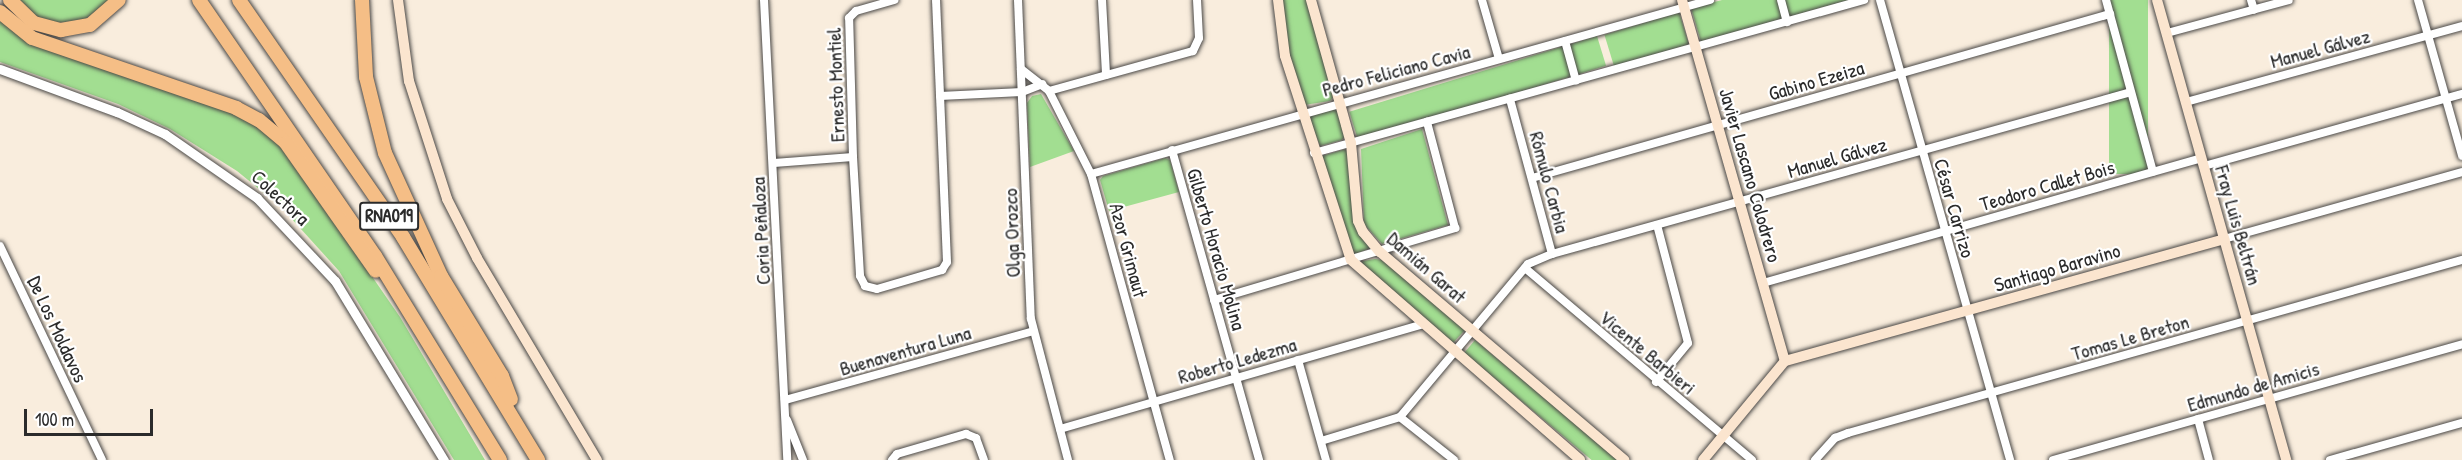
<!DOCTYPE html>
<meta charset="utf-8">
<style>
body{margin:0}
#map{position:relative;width:2462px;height:460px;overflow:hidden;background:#f9eddd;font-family:"Patrick Hand",sans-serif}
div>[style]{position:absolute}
.green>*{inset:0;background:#a2de91;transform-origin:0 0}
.roads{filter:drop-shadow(0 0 2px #4a4846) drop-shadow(0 0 2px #4a4846)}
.minor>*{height:8px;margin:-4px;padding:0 4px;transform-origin:4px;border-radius:4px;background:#fff}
.tertiary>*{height:9px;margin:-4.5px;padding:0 4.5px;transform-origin:4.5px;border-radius:4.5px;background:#fff}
.secondary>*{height:10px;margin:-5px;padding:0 5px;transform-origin:5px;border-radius:5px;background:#fbe5cf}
.motorway>*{height:14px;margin:-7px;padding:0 7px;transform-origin:7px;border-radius:7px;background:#f5be86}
span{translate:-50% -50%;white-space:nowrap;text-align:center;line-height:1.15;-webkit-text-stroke:4.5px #fff;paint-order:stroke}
.shield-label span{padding:2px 4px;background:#fff;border:2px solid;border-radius:4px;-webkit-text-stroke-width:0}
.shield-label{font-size:18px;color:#2b2b2b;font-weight:700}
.street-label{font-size:20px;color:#2b2b2b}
.scale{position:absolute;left:24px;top:409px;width:129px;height:27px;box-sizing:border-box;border:3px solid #2b2b2b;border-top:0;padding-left:8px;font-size:18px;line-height:21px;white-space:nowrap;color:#2b2b2b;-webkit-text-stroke:4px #fff;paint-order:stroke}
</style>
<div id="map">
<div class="green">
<i style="clip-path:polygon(17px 0,111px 0,84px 20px,56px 23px,39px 18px)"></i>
<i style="clip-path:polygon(1282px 0,1309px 0,1335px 95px,1330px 101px,1304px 105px,1289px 58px)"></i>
<i style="clip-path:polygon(1722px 0,1777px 0,1783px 19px,1701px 42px,1691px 8px)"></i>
<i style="clip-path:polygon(1784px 0,1849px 0,1788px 17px)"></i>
<i style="left:2109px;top:0;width:39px;height:174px"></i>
<i style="left:1679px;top:12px;width:34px;height:78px;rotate:73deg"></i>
<i style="clip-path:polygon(0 19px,21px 37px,233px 111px,258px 126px,284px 149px,400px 317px,485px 460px,454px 460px,339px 271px,281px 207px,237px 171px,170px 129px,118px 104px,0 62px)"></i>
<i style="left:1597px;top:36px;width:31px;height:259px;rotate:73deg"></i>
<i style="clip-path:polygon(1041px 94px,1074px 151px,1030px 167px,1027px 103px,1032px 96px)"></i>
<i style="clip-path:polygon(1331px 109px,1339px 111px,1346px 135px,1342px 140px,1320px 146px,1310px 120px,1311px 115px)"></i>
<i style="clip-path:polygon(1422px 129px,1448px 225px,1382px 244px,1364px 224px,1361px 149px)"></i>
<i style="clip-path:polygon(1342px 150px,1348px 150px,1353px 189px,1370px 248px,1354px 255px,1322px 156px)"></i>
<i style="clip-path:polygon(1165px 158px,1170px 160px,1179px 192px,1109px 211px,1100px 180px,1103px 176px)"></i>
<i style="clip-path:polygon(1375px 259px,1383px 260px,1465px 330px,1452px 344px,1360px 266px,1363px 261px)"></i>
<i style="left:1475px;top:340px;width:185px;height:17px;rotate:40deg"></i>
</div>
<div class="roads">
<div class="minor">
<i style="left:764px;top:0;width:461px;rotate:87.1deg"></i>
<i style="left:1018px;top:0;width:319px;rotate:87.7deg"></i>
<i style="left:1031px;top:319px;width:146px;rotate:75.3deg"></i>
<i style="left:1102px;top:0;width:75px;rotate:86.9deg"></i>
<i style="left:1482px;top:0;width:61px;rotate:73.9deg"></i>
<i style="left:1781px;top:0;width:23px;rotate:75deg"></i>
<i style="left:1880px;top:0;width:478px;rotate:74.2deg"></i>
<i style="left:2106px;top:0;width:178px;rotate:74.7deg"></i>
<i style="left:2251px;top:0;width:10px;rotate:73deg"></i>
<i style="left:2418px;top:0;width:162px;rotate:74.2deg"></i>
<i style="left:2167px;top:33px;width:126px;rotate:-15.1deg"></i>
<i style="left:1565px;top:41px;width:41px;rotate:74.6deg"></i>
<i style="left:1021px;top:69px;width:36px;rotate:38deg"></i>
<i style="left:1049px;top:91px;width:93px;rotate:63.2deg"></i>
<i style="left:1091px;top:174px;width:297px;rotate:74.6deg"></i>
<i style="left:1049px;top:91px;width:149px;rotate:-15.5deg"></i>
<i style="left:1193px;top:51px;width:14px;rotate:-65deg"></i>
<i style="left:1199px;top:38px;width:38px;rotate:-93deg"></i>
<i style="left:940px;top:96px;width:82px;rotate:-2.8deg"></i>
<i style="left:1022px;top:92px;width:22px;rotate:-21deg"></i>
<i style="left:2186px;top:102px;width:286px;rotate:-15.4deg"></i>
<i style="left:1172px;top:150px;width:322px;rotate:74.3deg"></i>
<i style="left:1314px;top:153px;width:571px;rotate:-15.55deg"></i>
<i style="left:853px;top:157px;width:119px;rotate:86.6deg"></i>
<i style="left:860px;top:276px;width:11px;rotate:63deg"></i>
<i style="left:865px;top:286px;width:12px;rotate:14deg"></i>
<i style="left:877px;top:289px;width:68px;rotate:-16.3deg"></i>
<i style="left:942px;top:270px;width:9px;rotate:-58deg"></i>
<i style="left:947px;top:262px;width:262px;rotate:-92.4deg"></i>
<i style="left:774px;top:163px;width:79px;rotate:-4.3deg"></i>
<i style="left:853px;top:157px;width:139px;rotate:-91.6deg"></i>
<i style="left:849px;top:18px;width:10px;rotate:-45deg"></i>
<i style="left:856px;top:11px;width:40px;rotate:-16deg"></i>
<i style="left:2204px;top:166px;width:268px;rotate:-15.6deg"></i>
<i style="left:1091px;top:174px;width:643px;rotate:-15.7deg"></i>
<i style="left:1532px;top:178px;width:601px;rotate:-15.84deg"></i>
<i style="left:2224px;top:239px;width:247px;rotate:-15.7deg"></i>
<i style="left:0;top:246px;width:237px;rotate:64.5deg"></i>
<i style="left:1552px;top:254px;width:601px;rotate:-15.63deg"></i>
<i style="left:1525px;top:268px;width:297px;rotate:40.2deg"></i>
<i style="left:1763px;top:283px;width:456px;rotate:-15.9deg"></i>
<i style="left:1214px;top:300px;width:252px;rotate:-16.6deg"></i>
<i style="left:1455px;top:228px;width:110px;rotate:-104.8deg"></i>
<i style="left:1298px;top:360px;width:104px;rotate:74.4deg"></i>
<i style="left:1656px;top:382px;width:50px;rotate:-50.6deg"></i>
<i style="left:1688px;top:343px;width:122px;rotate:-104.7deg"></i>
<i style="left:785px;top:400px;width:257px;rotate:-15.5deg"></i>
<i style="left:1400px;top:417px;width:69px;rotate:38.5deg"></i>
<i style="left:2198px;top:419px;width:42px;rotate:75deg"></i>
<i style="left:787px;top:420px;width:43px;rotate:68.2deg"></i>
<i style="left:1060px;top:429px;width:378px;rotate:-16.1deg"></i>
<i style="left:1321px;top:441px;width:83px;rotate:-16.9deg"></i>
<i style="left:1400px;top:417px;width:199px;rotate:-50.1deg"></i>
<i style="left:1528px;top:264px;width:26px;rotate:-23deg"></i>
<i style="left:1552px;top:254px;width:161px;rotate:-105.2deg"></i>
<i style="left:892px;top:460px;width:8px;rotate:-50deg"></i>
<i style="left:897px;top:454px;width:72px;rotate:-16.2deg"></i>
<i style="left:966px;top:434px;width:11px;rotate:22deg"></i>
<i style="left:976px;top:438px;width:23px;rotate:70deg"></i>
<i style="left:1815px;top:460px;width:30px;rotate:-48deg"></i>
<i style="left:1835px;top:438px;width:14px;rotate:-21deg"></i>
<i style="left:1848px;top:433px;width:638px;rotate:-15.74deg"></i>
<i style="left:2053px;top:460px;width:425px;rotate:-15.8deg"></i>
<i style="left:2330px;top:460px;width:137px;rotate:-15.7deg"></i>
</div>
<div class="tertiary">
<i style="left:0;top:69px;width:125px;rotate:20.2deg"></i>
<i style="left:117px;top:112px;width:53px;rotate:24.6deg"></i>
<i style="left:165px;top:134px;width:112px;rotate:34.8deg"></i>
<i style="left:257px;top:198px;width:114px;rotate:46.8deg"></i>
<i style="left:335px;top:281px;width:210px;rotate:58.7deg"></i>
</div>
<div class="secondary">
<i style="left:398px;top:0;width:82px;rotate:82.3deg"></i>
<i style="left:409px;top:81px;width:124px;rotate:72.1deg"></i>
<i style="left:447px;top:199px;width:66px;rotate:63deg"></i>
<i style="left:477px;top:258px;width:235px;rotate:59.3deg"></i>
<i style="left:1278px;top:0;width:56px;rotate:82.9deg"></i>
<i style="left:1285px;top:56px;width:214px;rotate:72.1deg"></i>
<i style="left:1351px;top:260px;width:304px;rotate:41.1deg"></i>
<i style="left:1311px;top:0;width:148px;rotate:74.4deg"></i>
<i style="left:1351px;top:143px;width:78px;rotate:84.9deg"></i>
<i style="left:1358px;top:221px;width:12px;rotate:66deg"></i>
<i style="left:1363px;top:232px;width:26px;rotate:50deg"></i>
<i style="left:1380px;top:252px;width:321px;rotate:40.4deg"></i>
<i style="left:1682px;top:0;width:375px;rotate:74.1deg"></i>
<i style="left:2157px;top:0;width:478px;rotate:74.3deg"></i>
<i style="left:1703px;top:460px;width:129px;rotate:-50.4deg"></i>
<i style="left:1785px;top:361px;width:456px;rotate:-15.5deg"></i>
</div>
<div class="motorway">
<i style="left:10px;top:0;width:33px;rotate:44deg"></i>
<i style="left:34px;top:23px;width:28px;rotate:15deg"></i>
<i style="left:61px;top:30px;width:29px;rotate:-10deg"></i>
<i style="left:90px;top:25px;width:38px;rotate:-41deg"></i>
<i style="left:199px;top:0;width:311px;rotate:55.5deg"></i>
<i style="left:375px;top:256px;width:239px;rotate:58.5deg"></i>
<i style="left:239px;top:0;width:288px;rotate:55.3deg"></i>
<i style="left:403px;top:237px;width:261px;rotate:58.8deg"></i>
<i style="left:362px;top:0;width:77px;rotate:87deg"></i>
<i style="left:366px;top:77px;width:78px;rotate:76deg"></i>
<i style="left:385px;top:153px;width:135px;rotate:65.5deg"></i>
<i style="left:441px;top:276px;width:117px;rotate:58.6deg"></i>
<i style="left:502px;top:376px;width:25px;rotate:69deg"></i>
<i style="left:0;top:12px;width:41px;rotate:39.1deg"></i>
<i style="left:32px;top:38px;width:216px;rotate:18.9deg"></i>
<i style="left:236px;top:108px;width:26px;rotate:28deg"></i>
<i style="left:259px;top:120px;width:35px;rotate:40deg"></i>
<i style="left:286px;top:143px;width:156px;rotate:54.9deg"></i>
</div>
</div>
<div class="shield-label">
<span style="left:389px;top:216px">RNA019</span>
</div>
<div class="street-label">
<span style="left:2320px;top:48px;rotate:-15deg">Manuel Gálvez</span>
<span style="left:1396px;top:70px;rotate:-15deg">Pedro Feliciano Cavia</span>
<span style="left:1816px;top:80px;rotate:-16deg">Gabino Ezeiza</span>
<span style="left:835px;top:85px;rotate:-92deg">Ernesto Montiel</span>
<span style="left:1837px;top:157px;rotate:-16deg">Manuel Gálvez</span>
<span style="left:1751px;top:175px;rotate:74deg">Javier Lascano Colodrero</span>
<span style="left:1550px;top:182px;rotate:75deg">Rómulo Carbia</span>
<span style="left:2047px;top:185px;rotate:-16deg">Teodoro Callet Bois</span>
<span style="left:281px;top:197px;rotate:43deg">Colectora</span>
<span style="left:1955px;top:208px;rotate:74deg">César Carrizo</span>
<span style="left:2239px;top:225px;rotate:74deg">Fray Luis Beltrán</span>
<span style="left:760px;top:231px;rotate:-93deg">Coria Peñaloza</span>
<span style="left:1011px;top:233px;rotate:-92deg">Olga Orozco</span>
<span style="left:1217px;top:249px;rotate:74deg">Gilberto Horacio Molina</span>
<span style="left:1129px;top:250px;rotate:75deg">Azor Grimaut</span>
<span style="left:1427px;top:267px;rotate:41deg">Damián Garat</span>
<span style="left:2057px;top:267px;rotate:-16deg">Santiago Baravino</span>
<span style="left:58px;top:329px;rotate:65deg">De Los Moldavos</span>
<span style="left:2130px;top:337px;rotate:-16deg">Tomas Le Breton</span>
<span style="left:905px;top:350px;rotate:-16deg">Buenaventura Luna</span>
<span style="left:1648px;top:352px;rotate:40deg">Vicente Barbieri</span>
<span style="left:1237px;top:360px;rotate:-16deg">Roberto Ledezma</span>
<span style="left:2253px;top:386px;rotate:-16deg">Edmundo de Amicis</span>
</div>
<div class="scale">100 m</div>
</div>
